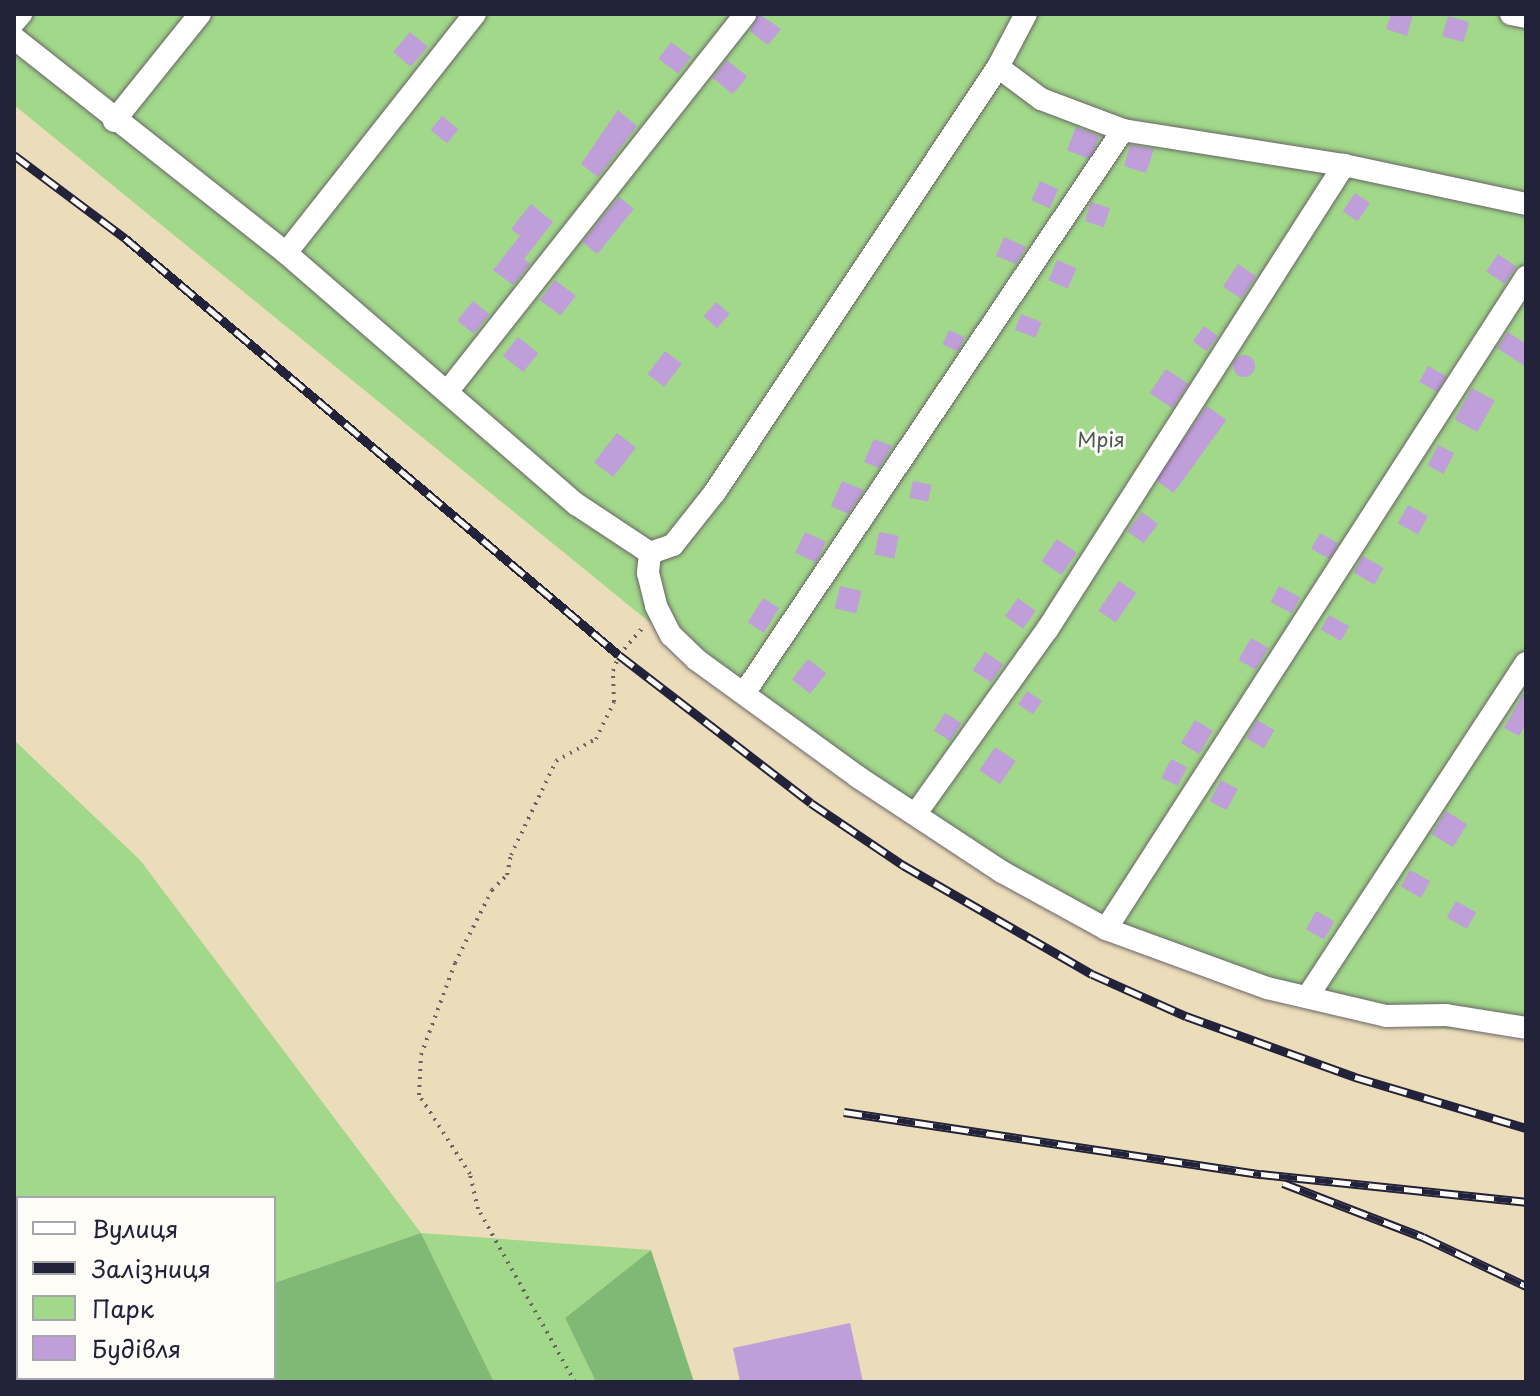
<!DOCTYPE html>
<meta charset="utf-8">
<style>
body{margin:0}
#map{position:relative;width:1540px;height:1396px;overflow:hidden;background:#ecddba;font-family:"Playpen Sans",sans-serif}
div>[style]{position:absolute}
.green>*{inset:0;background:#a1d889}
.forest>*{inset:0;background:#80b875}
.building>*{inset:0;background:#bf9ed9;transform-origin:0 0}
.round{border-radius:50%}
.path>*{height:4px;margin-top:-2px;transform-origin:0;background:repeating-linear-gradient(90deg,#696367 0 2px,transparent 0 8px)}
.roads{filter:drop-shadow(0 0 2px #696367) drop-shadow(0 0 2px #696367)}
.minor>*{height:22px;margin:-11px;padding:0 11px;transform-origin:11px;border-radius:11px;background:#fff}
.rail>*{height:9px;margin-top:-4.5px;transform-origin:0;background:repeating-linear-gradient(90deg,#fdfcf7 0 18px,#22223b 0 36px);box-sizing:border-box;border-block:2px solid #22223b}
span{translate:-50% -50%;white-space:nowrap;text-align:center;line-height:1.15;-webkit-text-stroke:6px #fdfcf7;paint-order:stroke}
.park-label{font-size:20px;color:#485952}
.frame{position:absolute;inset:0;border:16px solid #22223b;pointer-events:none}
.legend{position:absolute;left:16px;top:1196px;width:260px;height:184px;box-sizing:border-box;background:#fdfcf7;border:2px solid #a5a5ac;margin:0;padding:10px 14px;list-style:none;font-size:24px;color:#22223b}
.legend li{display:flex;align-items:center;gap:16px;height:40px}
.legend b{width:40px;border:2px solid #a5a5ac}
</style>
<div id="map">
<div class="green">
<i style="clip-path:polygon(14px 14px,1526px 14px,1526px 1033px,1385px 1026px,1100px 935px,664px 634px,14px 105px)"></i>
<i style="clip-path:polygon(14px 740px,140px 860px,421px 1233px,651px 1250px,565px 1318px,596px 1382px,494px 1382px,421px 1233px,274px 1283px,274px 1198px,18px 1198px,14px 1372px)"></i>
</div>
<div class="forest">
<i style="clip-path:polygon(421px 1233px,494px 1382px,14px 1382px,18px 1371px,18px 1378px,274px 1378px,274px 1283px)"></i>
<i style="clip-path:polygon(651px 1250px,694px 1382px,596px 1382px,565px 1318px)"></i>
</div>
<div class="building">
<i style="clip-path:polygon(759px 14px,781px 29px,768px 45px,750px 31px)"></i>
<i style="clip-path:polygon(1391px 14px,1413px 14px,1407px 36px,1386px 29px)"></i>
<i style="left:1448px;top:16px;width:22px;height:21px;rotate:16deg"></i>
<i style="left:410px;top:32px;width:23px;height:26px;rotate:40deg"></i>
<i style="left:671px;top:42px;width:25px;height:21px;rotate:37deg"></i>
<i style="left:727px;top:60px;width:26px;height:23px;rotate:39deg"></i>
<i style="clip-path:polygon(618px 110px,637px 126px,598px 177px,581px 164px)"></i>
<i style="left:442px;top:116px;width:21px;height:18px;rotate:39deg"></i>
<i style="left:1076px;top:127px;width:25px;height:25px;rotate:21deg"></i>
<i style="clip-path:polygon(1130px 145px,1154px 149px,1146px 173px,1124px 166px)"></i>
<i style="left:1040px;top:181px;width:20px;height:21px;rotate:24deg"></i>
<i style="left:1355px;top:193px;width:18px;height:22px;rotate:34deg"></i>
<i style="left:619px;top:197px;width:19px;height:58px;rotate:39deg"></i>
<i style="left:1091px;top:202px;width:20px;height:20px;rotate:18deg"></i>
<i style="clip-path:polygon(531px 204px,553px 222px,524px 259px,530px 264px,513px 285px,493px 270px,520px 236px,511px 229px)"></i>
<i style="clip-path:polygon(1004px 237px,1026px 247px,1016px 264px,996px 256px)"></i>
<i style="left:1498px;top:254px;width:22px;height:21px;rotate:34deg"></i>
<i style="left:1057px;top:260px;width:21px;height:22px;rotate:23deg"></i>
<i style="left:1238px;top:264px;width:22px;height:27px;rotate:34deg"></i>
<i style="left:555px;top:280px;width:26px;height:25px;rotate:37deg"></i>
<i style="left:473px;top:301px;width:21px;height:25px;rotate:39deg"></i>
<i style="left:716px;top:302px;width:18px;height:19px;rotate:41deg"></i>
<i style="left:1021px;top:314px;width:22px;height:17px;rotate:21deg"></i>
<i style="left:1204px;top:326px;width:17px;height:19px;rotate:36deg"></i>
<i style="left:949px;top:330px;width:17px;height:16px;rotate:24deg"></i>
<i style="clip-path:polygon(1508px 332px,1526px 344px,1526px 367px,1497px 348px)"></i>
<i style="left:518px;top:337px;width:26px;height:24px;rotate:39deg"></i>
<i style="left:665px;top:351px;width:21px;height:29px;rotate:37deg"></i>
<i class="round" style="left:1233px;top:355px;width:22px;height:22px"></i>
<i style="left:1428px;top:366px;width:21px;height:18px;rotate:29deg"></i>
<i style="left:1166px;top:369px;width:27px;height:29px;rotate:34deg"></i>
<i style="left:1472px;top:388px;width:26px;height:36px;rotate:29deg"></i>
<i style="left:1207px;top:406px;width:24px;height:90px;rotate:36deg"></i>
<i style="left:617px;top:433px;width:24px;height:37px;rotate:38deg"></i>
<i style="clip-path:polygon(874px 439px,892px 446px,879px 468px,864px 462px)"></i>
<i style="left:1438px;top:445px;width:18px;height:23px;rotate:27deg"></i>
<i style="clip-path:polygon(842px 481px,864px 490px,848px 514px,831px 506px)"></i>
<i style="left:913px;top:481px;width:19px;height:17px;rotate:12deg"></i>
<i style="left:1408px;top:505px;width:23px;height:21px;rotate:29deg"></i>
<i style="left:1142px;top:512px;width:20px;height:24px;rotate:37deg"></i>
<i style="left:805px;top:532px;width:23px;height:23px;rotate:25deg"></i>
<i style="left:879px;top:532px;width:20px;height:23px;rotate:11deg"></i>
<i style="left:1320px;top:533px;width:21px;height:18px;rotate:29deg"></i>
<i style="left:1057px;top:539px;width:24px;height:27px;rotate:35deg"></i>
<i style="left:1363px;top:556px;width:24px;height:19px;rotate:30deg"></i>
<i style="left:1119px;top:581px;width:21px;height:36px;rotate:35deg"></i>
<i style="left:840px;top:586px;width:22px;height:23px;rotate:13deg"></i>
<i style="left:1279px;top:586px;width:24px;height:18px;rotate:28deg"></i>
<i style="left:763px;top:598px;width:19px;height:29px;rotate:32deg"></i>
<i style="left:1018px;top:598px;width:22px;height:22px;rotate:36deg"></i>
<i style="left:1329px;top:615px;width:23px;height:17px;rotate:29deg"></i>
<i style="left:1251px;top:638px;width:20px;height:25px;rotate:30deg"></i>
<i style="left:985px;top:652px;width:22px;height:22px;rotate:34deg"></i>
<i style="left:808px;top:659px;width:23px;height:26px;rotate:38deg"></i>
<i style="clip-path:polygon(1526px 689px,1526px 724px,1519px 736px,1504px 728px)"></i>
<i style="left:1027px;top:691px;width:18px;height:16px;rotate:34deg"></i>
<i style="left:945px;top:713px;width:19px;height:21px;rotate:32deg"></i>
<i style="left:1195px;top:720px;width:21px;height:27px;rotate:31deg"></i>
<i style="left:1257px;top:720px;width:20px;height:21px;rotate:30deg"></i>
<i style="left:995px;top:747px;width:25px;height:28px;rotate:34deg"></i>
<i style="left:1171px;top:759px;width:18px;height:21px;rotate:27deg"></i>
<i style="left:1221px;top:780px;width:19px;height:24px;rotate:28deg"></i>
<i style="left:1446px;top:811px;width:25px;height:27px;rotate:32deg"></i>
<i style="left:1410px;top:870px;width:23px;height:19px;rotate:29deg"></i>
<i style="left:1456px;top:901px;width:23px;height:19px;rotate:29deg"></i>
<i style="left:1316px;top:911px;width:21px;height:21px;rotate:29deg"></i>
<i style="clip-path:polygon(850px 1323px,863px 1382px,740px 1382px,733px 1348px)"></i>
</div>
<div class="path">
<i style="left:575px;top:1382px;width:198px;rotate:-119.3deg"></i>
<i style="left:478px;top:1209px;width:36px;rotate:-103deg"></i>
<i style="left:470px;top:1174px;width:94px;rotate:-122.8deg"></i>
<i style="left:419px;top:1095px;width:40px;rotate:-87.1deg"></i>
<i style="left:421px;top:1055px;width:98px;rotate:-69.7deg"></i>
<i style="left:455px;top:963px;width:82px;rotate:-63.1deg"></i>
<i style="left:492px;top:890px;width:21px;rotate:-45deg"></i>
<i style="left:507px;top:875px;width:20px;rotate:-79deg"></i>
<i style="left:511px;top:855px;width:104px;rotate:-64.4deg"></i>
<i style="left:556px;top:761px;width:46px;rotate:-28.8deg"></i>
<i style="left:596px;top:739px;width:41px;rotate:-64.1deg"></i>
<i style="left:614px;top:702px;width:31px;rotate:-92deg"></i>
<i style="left:613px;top:671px;width:17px;rotate:-69deg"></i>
<i style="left:619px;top:655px;width:35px;rotate:-49deg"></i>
</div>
<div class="roads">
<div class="minor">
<i style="left:1511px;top:14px;width:15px;rotate:11deg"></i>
<i style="left:14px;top:22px;width:11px;rotate:-49deg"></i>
<i style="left:14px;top:38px;width:347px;rotate:38.3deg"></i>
<i style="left:286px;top:253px;width:384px;rotate:40.9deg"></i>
<i style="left:576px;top:504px;width:89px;rotate:33.5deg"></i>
<i style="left:650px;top:553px;width:24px;rotate:-19deg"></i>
<i style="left:673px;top:545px;width:68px;rotate:-51.6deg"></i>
<i style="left:715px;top:492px;width:511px;rotate:-56.34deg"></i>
<i style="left:998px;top:67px;width:60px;rotate:-62.2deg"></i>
<i style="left:998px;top:67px;width:54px;rotate:36.7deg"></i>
<i style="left:1041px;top:99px;width:88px;rotate:20.7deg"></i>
<i style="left:1123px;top:130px;width:224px;rotate:9deg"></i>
<i style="left:1344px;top:165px;width:186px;rotate:12.1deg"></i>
<i style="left:114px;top:121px;width:137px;rotate:-51.2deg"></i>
<i style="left:286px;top:253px;width:305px;rotate:-51.7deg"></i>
<i style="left:447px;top:392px;width:481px;rotate:-51.7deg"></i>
<i style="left:650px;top:553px;width:20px;rotate:96deg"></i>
<i style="left:648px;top:573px;width:34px;rotate:76deg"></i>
<i style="left:656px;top:606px;width:33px;rotate:63deg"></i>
<i style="left:671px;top:635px;width:36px;rotate:44deg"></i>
<i style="left:697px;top:660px;width:199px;rotate:36deg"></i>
<i style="left:858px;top:777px;width:173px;rotate:33.4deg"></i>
<i style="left:1002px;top:872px;width:119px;rotate:28.7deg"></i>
<i style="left:1106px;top:929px;width:171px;rotate:20.1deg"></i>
<i style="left:1267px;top:988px;width:122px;rotate:13.2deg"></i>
<i style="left:1386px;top:1016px;width:60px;rotate:-1deg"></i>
<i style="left:1446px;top:1015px;width:81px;rotate:9.2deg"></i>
<i style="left:745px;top:692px;width:677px;rotate:-56.08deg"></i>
<i style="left:917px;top:812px;width:224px;rotate:-54.5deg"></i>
<i style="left:1047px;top:630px;width:552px;rotate:-57.43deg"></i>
<i style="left:1106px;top:929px;width:776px;rotate:-57.21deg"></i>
<i style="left:1308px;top:996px;width:398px;rotate:-56.8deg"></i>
</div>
</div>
<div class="rail">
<i style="left:14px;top:155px;width:139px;rotate:36.8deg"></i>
<i style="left:125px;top:238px;width:646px;rotate:40.17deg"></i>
<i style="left:619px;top:655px;width:242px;rotate:37.6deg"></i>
<i style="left:811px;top:803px;width:111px;rotate:34deg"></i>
<i style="left:903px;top:865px;width:218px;rotate:30deg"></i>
<i style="left:1092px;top:974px;width:103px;rotate:24.1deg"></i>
<i style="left:1186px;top:1016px;width:180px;rotate:19.8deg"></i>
<i style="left:1355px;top:1077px;width:178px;rotate:16.6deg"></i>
<i style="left:844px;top:1112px;width:422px;rotate:8.5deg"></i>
<i style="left:1261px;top:1174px;width:266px;rotate:6deg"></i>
<i style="left:1283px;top:1183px;width:150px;rotate:21.1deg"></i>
<i style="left:1423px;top:1237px;width:114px;rotate:25.4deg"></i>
</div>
<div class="park-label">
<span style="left:1101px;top:439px">Мрія</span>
</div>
<div class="frame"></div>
<ul class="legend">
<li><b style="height:10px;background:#fff"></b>Вулиця</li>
<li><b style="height:10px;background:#22223b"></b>Залізниця</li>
<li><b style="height:22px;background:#a1d889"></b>Парк</li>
<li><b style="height:22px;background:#bf9ed9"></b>Будівля</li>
</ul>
</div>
